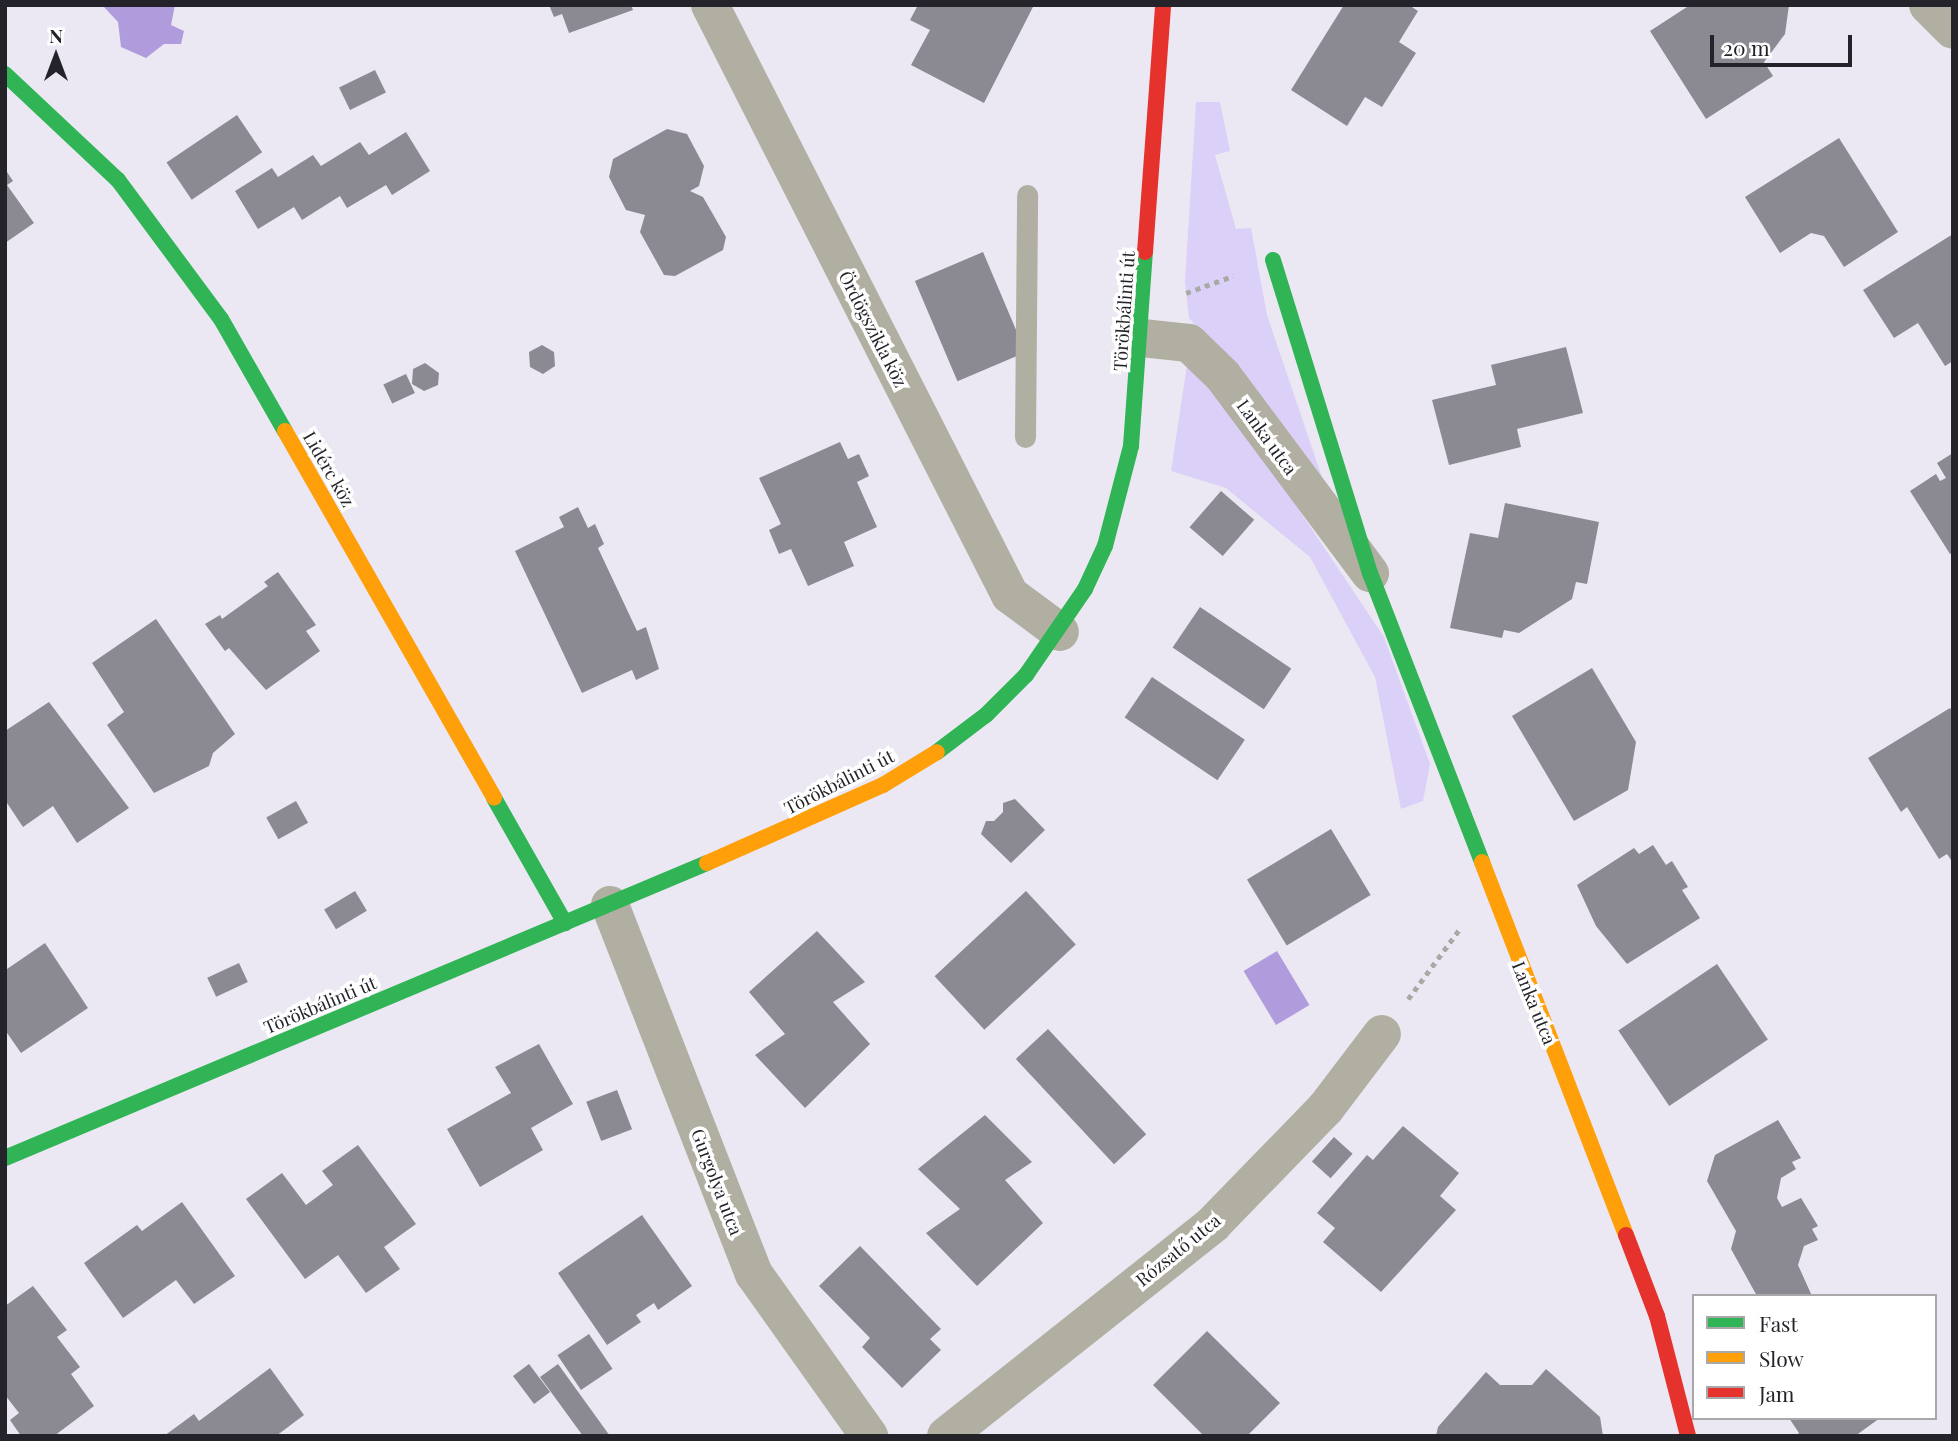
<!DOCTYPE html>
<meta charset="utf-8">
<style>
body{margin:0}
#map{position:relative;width:1958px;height:1441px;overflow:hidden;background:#ebe8f3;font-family:"Playfair Display",serif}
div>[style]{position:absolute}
.green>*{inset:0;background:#dbd0f7}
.water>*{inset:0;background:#b09cdc;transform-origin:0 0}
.building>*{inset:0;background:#8b8991;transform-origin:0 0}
.path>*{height:4.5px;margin-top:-2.25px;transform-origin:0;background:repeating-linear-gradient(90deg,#aba9a4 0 5px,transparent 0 10px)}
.lane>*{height:21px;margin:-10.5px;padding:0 10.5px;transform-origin:10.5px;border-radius:10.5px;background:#b1afa1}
.street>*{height:38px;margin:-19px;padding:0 19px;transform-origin:19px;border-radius:19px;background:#b1afa1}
.fast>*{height:16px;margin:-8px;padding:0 8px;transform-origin:8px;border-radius:8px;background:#30b455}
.slow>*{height:16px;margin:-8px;padding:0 8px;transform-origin:8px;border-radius:8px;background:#ff9f0a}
.jam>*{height:16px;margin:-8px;padding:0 8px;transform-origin:8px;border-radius:8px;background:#e5322d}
span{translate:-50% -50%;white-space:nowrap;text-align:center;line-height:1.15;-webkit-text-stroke:7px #fff;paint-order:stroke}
.street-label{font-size:18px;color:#25232a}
.frame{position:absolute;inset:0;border:7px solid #25232a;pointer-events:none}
.legend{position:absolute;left:1692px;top:1294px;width:245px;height:126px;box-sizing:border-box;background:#fff;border:2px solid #a8a7aa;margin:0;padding:9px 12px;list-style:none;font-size:21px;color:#25232a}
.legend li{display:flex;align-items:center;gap:14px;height:35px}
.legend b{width:35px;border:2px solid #a8a7aa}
.north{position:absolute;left:21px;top:21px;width:70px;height:70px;-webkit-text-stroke:5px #fff;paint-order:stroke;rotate:0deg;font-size:19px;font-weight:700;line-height:28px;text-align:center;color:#25232a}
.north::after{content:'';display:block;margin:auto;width:24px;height:32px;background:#25232a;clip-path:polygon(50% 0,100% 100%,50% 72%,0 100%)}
.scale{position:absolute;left:1710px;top:35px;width:142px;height:32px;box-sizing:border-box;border:4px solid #25232a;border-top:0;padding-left:9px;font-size:21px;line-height:24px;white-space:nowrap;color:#25232a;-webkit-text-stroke:5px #fff;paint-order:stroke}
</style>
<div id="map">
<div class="green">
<i style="clip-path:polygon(1196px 102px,1220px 102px,1230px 151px,1215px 155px,1236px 229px,1251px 228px,1267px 315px,1330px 501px,1246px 380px,1189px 318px,1185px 282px)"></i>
<i style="clip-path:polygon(1187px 365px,1216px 386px,1384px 637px,1430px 764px,1423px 801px,1401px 809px,1375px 677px,1310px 557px,1226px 488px,1171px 471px)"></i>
</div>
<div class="water">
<i style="clip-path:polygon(175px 5px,171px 25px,184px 31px,181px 44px,164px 44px,146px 58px,121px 47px,118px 22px,103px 6px)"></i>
<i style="left:1277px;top:951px;width:63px;height:39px;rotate:59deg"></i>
</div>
<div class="building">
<i style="clip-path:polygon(549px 5px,631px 5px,633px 10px,569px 33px,562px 14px,554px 17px)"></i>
<i style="clip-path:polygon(918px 5px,1034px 5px,984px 103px,911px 65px,930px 30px,910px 20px)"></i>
<i style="clip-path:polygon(1344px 5px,1409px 5px,1418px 11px,1399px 42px,1416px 53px,1382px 107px,1365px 97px,1347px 126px,1291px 90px)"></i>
<i style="clip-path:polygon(1690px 5px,1789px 5px,1785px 34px,1764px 62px,1773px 76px,1706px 119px,1650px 31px)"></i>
<i style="left:375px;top:70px;width:25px;height:40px;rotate:64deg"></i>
<i style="left:237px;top:115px;width:45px;height:85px;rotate:56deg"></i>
<i style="clip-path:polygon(667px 129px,687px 134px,704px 166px,699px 186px,690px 191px,703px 197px,726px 237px,723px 250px,675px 276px,664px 275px,640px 232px,645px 215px,626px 210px,609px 177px,613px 159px)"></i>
<i style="clip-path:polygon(406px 132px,430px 171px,392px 195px,386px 185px,347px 208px,340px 196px,302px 220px,294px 207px,258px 229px,235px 191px,272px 168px,278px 177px,313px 155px,321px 166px,360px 142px,369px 155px)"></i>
<i style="clip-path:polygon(1839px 138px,1898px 232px,1844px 267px,1824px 236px,1811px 233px,1780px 253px,1745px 197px)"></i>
<i style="clip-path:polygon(5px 169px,13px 181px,7px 185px,34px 223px,5px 243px)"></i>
<i style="clip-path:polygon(1953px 234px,1953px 361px,1945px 366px,1918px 323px,1894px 338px,1863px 290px)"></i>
<i style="left:983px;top:252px;width:109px;height:74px;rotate:67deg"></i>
<i style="clip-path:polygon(542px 345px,554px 352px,555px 366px,543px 374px,530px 367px,529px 352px)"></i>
<i style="clip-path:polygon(1566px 347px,1583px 413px,1517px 429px,1521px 447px,1449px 465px,1432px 400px,1496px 385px,1491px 365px)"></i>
<i style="clip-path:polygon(425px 363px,439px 373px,438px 385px,424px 391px,412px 384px,413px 369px)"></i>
<i style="left:406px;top:374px;width:21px;height:25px;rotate:65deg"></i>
<i style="clip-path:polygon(840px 442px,848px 459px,859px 454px,869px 476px,857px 482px,877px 527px,844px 542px,854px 566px,808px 586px,791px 549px,779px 554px,769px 530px,781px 524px,759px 478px)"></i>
<i style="clip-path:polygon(1953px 453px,1953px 552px,1950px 554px,1910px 491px,1936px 474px,1940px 481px,1946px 478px,1937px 463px)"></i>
<i style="left:1221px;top:491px;width:44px;height:48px;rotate:41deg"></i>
<i style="clip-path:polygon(1505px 503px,1599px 522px,1587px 584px,1576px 582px,1572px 599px,1519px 633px,1504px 630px,1502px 638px,1450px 628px,1470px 533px,1498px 538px)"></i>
<i style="clip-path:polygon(578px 507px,588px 528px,595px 524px,604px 544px,598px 548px,637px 631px,646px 627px,659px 669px,636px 680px,632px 670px,582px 693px,515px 551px,564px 527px,559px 517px)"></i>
<i style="clip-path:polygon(278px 572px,316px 625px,306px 631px,320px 651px,266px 690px,229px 648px,225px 651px,205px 624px,220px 615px,222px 619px,268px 586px,264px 582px)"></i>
<i style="left:1200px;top:607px;width:110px;height:49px;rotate:34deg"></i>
<i style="clip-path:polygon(156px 619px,235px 734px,213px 753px,209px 766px,154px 793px,107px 725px,124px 712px,92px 663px)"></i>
<i style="clip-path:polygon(1592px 668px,1636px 742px,1628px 790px,1574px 821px,1512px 716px)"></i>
<i style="left:1152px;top:677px;width:112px;height:49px;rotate:34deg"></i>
<i style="clip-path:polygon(49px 702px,129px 808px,77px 843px,53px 806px,23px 827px,5px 800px,5px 731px)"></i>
<i style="clip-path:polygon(1950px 708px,1953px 713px,1953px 863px,1947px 854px,1939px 859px,1907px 807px,1901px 812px,1868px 758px)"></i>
<i style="clip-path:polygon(1015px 799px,1045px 830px,1011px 863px,981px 834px,986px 821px,994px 821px,1003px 812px,1003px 803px)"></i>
<i style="left:296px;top:801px;width:25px;height:34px;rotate:61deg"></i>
<i style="left:1331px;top:829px;width:77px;height:98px;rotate:59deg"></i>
<i style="clip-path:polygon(1653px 845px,1666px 865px,1672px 861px,1688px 887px,1682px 890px,1700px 918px,1627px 964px,1596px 926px,1577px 885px,1634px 848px,1639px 854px)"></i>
<i style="left:355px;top:891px;width:23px;height:36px;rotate:59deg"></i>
<i style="left:1026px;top:891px;width:73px;height:125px;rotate:47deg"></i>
<i style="clip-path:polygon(817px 931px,865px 982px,833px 1002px,870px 1044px,805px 1108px,755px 1055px,785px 1034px,749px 992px)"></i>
<i style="clip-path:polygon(45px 943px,88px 1008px,21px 1053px,5px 1030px,5px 965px,7px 969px)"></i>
<i style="left:239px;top:963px;width:21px;height:35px;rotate:65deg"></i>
<i style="left:1717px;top:964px;width:91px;height:119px;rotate:56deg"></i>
<i style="left:1048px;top:1029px;width:144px;height:44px;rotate:47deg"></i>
<i style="clip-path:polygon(539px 1044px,573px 1104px,531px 1128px,543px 1150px,480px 1187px,447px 1129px,511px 1093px,495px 1067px)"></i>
<i style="left:617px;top:1090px;width:42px;height:33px;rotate:69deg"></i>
<i style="clip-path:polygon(985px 1115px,1032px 1162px,1005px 1180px,1043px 1223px,977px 1286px,926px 1233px,960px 1209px,918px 1169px)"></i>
<i style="clip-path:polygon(1778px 1120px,1801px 1158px,1792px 1162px,1796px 1169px,1781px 1178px,1777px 1198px,1782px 1207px,1801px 1198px,1818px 1226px,1812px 1229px,1818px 1240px,1804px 1246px,1798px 1265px,1812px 1296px,1757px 1296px,1731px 1249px,1736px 1231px,1707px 1181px,1715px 1155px)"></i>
<i style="clip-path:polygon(1403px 1126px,1459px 1173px,1440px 1196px,1456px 1210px,1381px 1292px,1323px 1242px,1335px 1228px,1317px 1213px,1367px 1155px,1373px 1160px)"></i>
<i style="left:1334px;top:1137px;width:25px;height:33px;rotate:42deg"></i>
<i style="clip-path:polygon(358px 1145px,416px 1224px,384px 1247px,400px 1269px,366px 1293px,338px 1255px,305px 1279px,246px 1199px,282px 1173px,306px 1205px,333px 1185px,322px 1171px)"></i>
<i style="clip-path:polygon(182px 1202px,235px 1276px,194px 1304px,176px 1280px,123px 1318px,84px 1263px,137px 1225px,142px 1231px)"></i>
<i style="clip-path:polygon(642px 1215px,692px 1286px,658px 1310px,654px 1303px,636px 1315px,641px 1322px,607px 1345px,558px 1273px)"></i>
<i style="clip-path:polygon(860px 1246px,941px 1329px,930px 1339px,941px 1350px,902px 1388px,862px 1347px,870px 1338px,819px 1286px)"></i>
<i style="clip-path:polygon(33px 1286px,67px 1330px,57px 1337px,80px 1367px,71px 1374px,94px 1406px,54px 1436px,21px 1436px,10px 1420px,19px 1413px,5px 1395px,5px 1306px)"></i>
<i style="clip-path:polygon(1207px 1331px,1280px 1403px,1247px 1436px,1204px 1436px,1153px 1385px)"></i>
<i style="left:589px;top:1334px;width:42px;height:38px;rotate:56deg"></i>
<i style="left:529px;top:1364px;width:35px;height:20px;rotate:53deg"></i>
<i style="clip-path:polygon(558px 1364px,610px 1436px,583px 1436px,540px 1377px)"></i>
<i style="clip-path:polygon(270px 1368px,304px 1415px,276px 1436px,164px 1436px,194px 1414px,199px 1421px)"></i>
<i style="clip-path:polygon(1546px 1369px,1600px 1417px,1603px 1436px,1436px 1436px,1438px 1427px,1486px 1372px,1500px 1385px,1532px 1385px)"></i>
<i style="clip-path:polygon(1789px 1418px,1880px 1418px,1855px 1436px,1796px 1436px,1799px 1433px)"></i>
</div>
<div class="path">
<i style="left:1186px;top:293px;width:50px;rotate:-19.9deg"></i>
<i style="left:1408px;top:999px;width:89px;rotate:-53.6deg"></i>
</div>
<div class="lane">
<i style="left:1025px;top:437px;width:242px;rotate:-89.5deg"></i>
</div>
<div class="street">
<i style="left:710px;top:5px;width:662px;rotate:63.05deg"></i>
<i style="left:1010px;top:595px;width:62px;rotate:36.5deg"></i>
<i style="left:1928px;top:5px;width:35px;rotate:45deg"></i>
<i style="left:1142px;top:338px;width:47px;rotate:6.1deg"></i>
<i style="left:1189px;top:343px;width:47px;rotate:44.1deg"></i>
<i style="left:1223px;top:376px;width:246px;rotate:53.3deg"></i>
<i style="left:610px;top:905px;width:396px;rotate:68.7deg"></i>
<i style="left:754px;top:1274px;width:199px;rotate:54.6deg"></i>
<i style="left:946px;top:1436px;width:341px;rotate:-38.4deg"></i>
<i style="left:1213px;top:1224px;width:161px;rotate:-45.8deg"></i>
<i style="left:1325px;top:1109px;width:94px;rotate:-52.8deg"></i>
</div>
<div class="fast">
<i style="left:5px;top:74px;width:155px;rotate:43.2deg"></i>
<i style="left:118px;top:180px;width:173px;rotate:53.5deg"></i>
<i style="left:221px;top:319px;width:129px;rotate:60.3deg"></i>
<i style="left:1273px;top:260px;width:328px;rotate:72.8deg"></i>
<i style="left:1370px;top:573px;width:310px;rotate:68.8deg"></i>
<i style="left:937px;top:752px;width:61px;rotate:-37.1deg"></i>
<i style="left:986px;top:715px;width:57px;rotate:-45deg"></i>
<i style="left:1026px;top:675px;width:104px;rotate:-55.5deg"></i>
<i style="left:1085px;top:589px;width:47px;rotate:-65.1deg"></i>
<i style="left:1105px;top:546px;width:103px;rotate:-75.4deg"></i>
<i style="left:1131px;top:446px;width:195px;rotate:-85.9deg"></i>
<i style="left:494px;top:798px;width:144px;rotate:60.4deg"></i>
<i style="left:5px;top:1158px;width:761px;rotate:-22.79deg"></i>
</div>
<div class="slow">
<i style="left:285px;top:431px;width:422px;rotate:60.3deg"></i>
<i style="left:1482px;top:862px;width:400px;rotate:68.9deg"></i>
<i style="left:707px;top:863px;width:193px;rotate:-23.9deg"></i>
<i style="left:883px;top:785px;width:63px;rotate:-31.4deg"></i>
</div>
<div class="jam">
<i style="left:1145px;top:252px;width:248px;rotate:-85.8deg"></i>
<i style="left:1626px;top:1235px;width:87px;rotate:69.1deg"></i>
<i style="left:1657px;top:1316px;width:124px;rotate:75.5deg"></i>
</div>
<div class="street-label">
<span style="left:1124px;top:311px;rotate:-86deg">Törökbálinti út</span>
<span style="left:873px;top:329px;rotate:63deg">Ördögszikla köz</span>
<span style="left:1267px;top:437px;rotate:54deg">Lanka utca</span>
<span style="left:329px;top:469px;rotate:60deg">Lidérc köz</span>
<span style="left:839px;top:782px;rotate:-27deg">Törökbálinti út</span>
<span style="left:1534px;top:1003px;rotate:68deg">Lanka utca</span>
<span style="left:320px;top:1005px;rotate:-23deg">Törökbálinti út</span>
<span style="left:717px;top:1182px;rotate:69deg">Gurgolya utca</span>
<span style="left:1178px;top:1250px;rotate:-39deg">Rózsatő utca</span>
</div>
<div class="frame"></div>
<ul class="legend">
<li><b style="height:9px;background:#30b455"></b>Fast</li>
<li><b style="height:9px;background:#ff9f0a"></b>Slow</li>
<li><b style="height:9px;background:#e5322d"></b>Jam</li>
</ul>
<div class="north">N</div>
<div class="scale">20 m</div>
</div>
